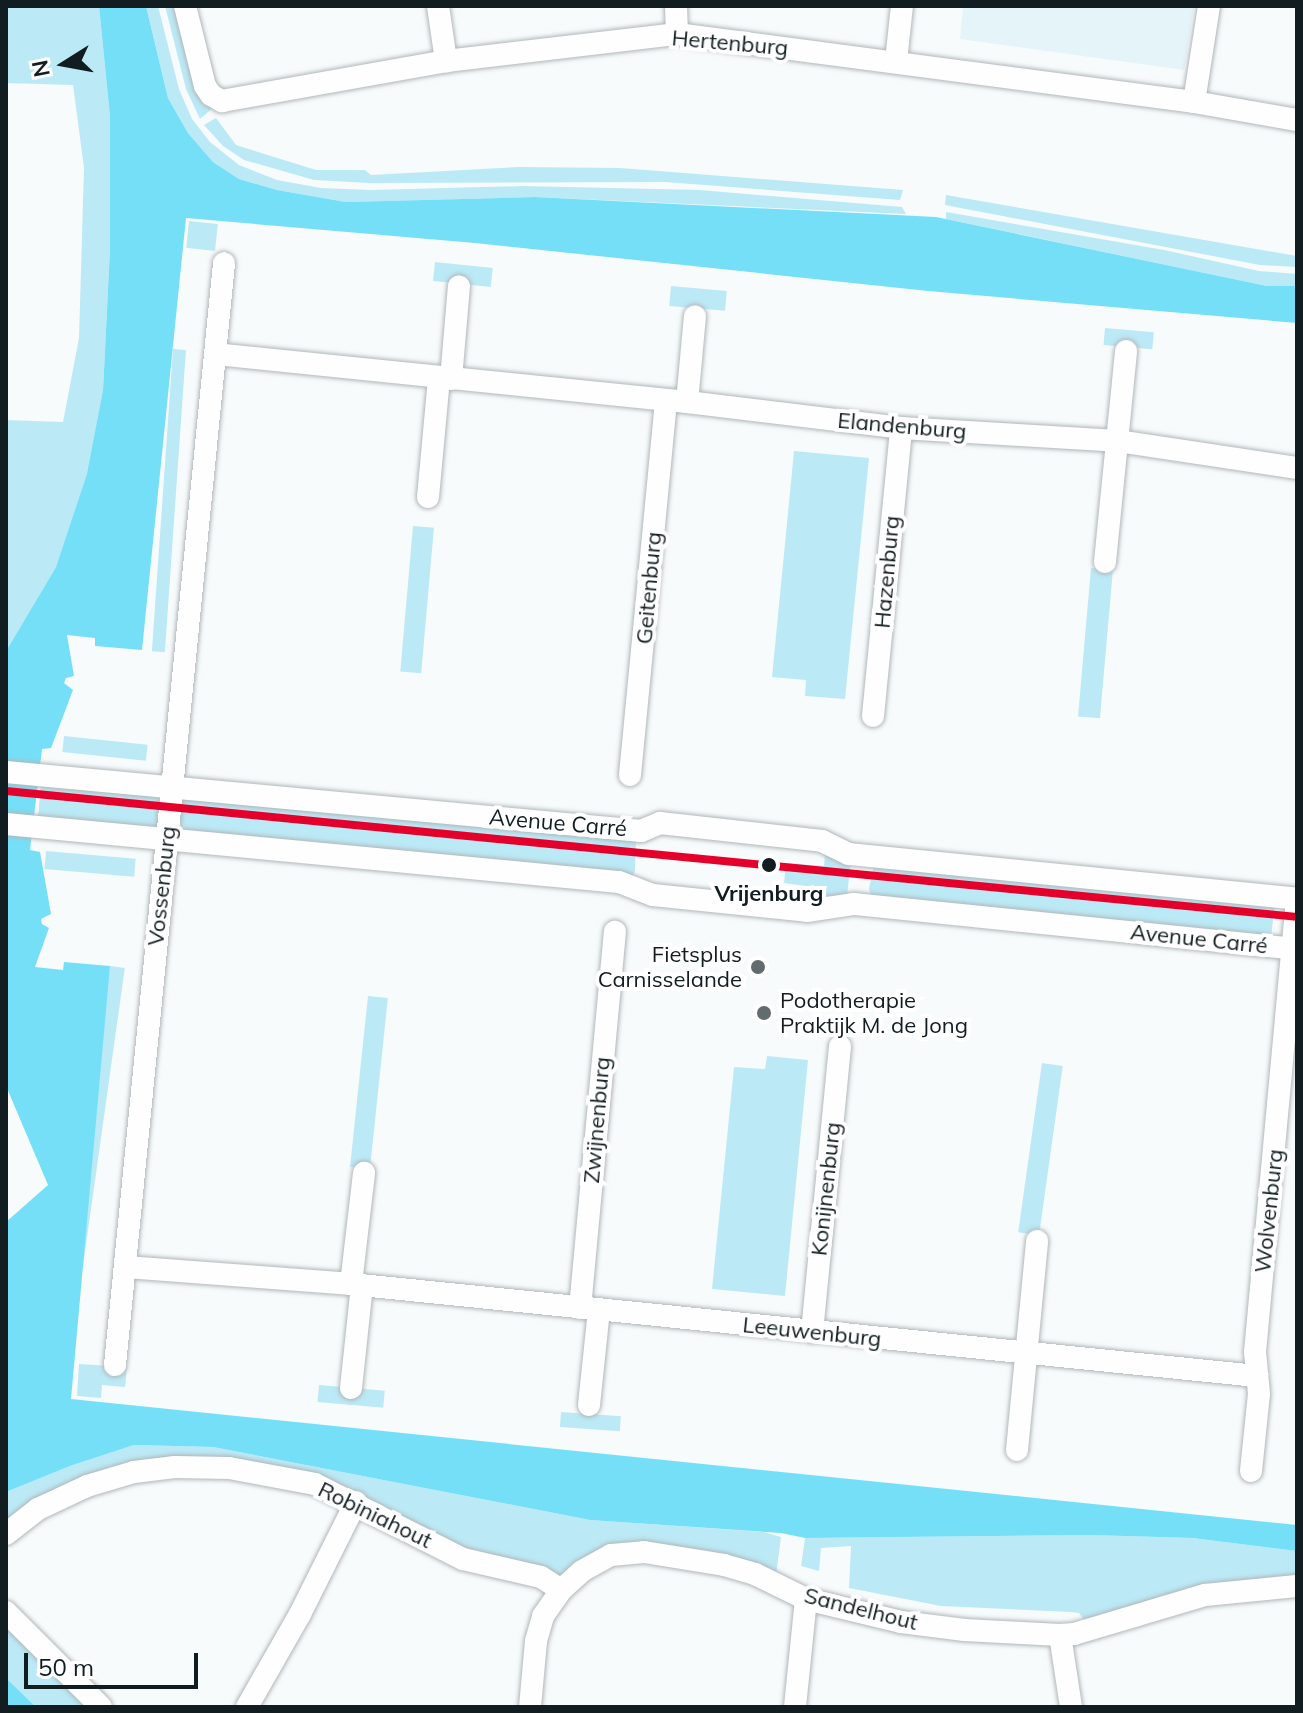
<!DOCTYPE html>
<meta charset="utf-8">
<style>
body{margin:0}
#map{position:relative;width:1303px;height:1713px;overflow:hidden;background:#f8fbfc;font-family:Mulish,sans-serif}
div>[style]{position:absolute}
.built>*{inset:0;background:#e5f4f9}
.green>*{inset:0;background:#bce9f6;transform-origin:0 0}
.water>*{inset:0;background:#76dff8}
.roads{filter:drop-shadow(0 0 2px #b0b7b9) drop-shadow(0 0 2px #b0b7b9)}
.street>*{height:22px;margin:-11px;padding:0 11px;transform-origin:11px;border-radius:11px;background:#fefeff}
.tram-1>*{height:8px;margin:-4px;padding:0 4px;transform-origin:4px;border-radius:4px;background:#e4002b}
.dots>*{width:22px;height:22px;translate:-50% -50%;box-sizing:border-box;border:4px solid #fff;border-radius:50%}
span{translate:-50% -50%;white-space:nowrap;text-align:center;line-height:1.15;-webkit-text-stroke:8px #fff;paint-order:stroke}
.street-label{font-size:22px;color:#111d20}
.stop-label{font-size:22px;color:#111d20;font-weight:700}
.poi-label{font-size:22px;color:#111d20}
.right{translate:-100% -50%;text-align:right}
.left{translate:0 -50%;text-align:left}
.frame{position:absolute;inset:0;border:8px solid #111d20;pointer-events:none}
.north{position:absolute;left:24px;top:24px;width:80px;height:80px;-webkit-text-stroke:6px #fff;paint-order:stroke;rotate:259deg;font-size:22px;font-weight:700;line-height:32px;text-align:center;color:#111d20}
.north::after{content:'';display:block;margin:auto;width:28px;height:36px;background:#111d20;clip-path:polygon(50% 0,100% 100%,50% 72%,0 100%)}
.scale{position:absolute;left:24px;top:1653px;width:174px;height:36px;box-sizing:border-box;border:4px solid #111d20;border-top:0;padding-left:10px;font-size:24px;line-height:28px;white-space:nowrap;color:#111d20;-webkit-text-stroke:6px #fff;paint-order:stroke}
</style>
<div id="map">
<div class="built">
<i style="clip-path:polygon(963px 6px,1194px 6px,1184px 70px,960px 39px)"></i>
</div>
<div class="green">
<i style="clip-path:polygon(6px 6px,99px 6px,110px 117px,110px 249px,103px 390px,88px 474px,56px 567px,6px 651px,6px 420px,63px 422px,79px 338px,84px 168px,73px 85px,6px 83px)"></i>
<i style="clip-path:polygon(146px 6px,158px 6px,179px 89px,192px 119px,210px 142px,239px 165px,277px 180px,321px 188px,372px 190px,524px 186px,700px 190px,902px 207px,906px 214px,535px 197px,346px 202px,277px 190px,239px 179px,213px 162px,188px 133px,168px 98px)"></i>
<i style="clip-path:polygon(165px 6px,179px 6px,215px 106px,200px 119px,186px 89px)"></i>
<i style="clip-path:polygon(216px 118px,236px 145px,316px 170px,365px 170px,371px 175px,519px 167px,620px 168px,903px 190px,900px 200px,665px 182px,369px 183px,314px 180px,244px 160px,223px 146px,204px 125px)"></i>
<i style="clip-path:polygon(946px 195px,1297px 256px,1297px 267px,1260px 265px,945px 205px)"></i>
<i style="clip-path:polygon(946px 212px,1164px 250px,1259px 271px,1297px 274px,1297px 286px,1267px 286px,946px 219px)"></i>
<i style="left:189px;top:221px;width:29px;height:27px;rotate:6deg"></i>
<i style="left:435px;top:262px;width:58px;height:19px;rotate:6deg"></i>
<i style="left:671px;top:286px;width:56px;height:20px;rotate:5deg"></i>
<i style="left:1105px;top:328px;width:49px;height:17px;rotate:5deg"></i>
<i style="left:173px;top:349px;width:13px;height:303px;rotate:4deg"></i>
<i style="clip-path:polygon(794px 451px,869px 458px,845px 699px,805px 696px,806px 680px,772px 677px)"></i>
<i style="left:413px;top:526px;width:21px;height:146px;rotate:5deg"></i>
<i style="left:1091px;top:568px;width:22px;height:149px;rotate:5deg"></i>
<i style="left:64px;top:736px;width:84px;height:16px;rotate:6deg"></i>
<i style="clip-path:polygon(41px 782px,154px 793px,159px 801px,157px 825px,149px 829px,38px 818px)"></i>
<i style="clip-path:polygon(187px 797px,636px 838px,635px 870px,633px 877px,185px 831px,180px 825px,182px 802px)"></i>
<i style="left:46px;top:851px;width:90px;height:18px;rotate:5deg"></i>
<i style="clip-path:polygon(825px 854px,851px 862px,847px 895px,821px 897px,821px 888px,784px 883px,786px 863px,824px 866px)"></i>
<i style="clip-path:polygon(874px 865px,1275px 904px,1271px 937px,872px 899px,869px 889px)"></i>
<i style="left:110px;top:966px;width:15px;height:303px;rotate:8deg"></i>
<i style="left:368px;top:996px;width:20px;height:172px;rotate:6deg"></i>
<i style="clip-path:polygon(767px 1056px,808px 1060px,785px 1296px,712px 1289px,734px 1067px,765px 1069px)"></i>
<i style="left:1042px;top:1063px;width:21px;height:171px;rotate:8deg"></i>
<i style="clip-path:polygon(79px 1364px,127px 1367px,125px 1387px,102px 1385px,101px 1398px,77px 1396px)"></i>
<i style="left:319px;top:1385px;width:66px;height:17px;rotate:5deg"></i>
<i style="left:561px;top:1412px;width:60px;height:15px;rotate:4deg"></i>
<i style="clip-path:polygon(134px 1445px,213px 1447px,590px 1520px,764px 1532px,781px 1537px,776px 1576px,658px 1549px,560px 1576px,481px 1557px,344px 1486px,289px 1468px,240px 1461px,192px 1459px,6px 1524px,6px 1492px,70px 1466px)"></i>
<i style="clip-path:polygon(1090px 1535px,1192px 1538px,1297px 1551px,1297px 1582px,1087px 1624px,1079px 1613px,1071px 1612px,941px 1606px,849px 1588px,851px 1546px,821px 1548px,819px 1571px,801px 1566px,805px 1538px)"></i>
<i style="clip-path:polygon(6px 1621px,88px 1707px,36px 1707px,6px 1678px)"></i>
</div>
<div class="water">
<i style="clip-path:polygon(99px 6px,146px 6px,168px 98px,188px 133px,213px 162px,239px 179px,277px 190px,346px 202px,535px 197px,936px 217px,1267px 286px,1297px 286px,1297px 323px,928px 291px,475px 243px,186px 218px,142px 650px,95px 646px,95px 638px,67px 635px,74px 676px,66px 678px,64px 683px,73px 690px,51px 748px,42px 749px,30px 850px,40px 852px,51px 914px,41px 919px,42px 924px,49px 928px,35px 967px,63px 970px,64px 962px,110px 966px,71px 1399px,1297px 1525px,1297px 1551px,1192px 1538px,1090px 1535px,805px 1538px,781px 1533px,590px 1520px,213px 1447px,134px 1445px,70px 1466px,6px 1492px,6px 1222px,48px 1185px,6px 1086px,6px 651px,56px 567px,87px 474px,103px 390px,110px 249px,110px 117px)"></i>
<i style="clip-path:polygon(6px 1678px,36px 1707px,6px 1707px)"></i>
</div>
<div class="roads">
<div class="street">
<i style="left:185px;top:6px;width:82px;rotate:76deg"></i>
<i style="left:205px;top:86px;width:11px;rotate:56deg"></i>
<i style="left:211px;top:95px;width:13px;rotate:29deg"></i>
<i style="left:222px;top:101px;width:228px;rotate:-10.1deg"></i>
<i style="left:446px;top:61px;width:233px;rotate:-6.7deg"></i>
<i style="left:677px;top:34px;width:521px;rotate:7.49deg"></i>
<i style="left:1194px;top:102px;width:105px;rotate:9.9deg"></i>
<i style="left:438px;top:6px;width:56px;rotate:81.7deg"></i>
<i style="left:676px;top:6px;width:28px;rotate:88deg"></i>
<i style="left:896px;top:61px;width:55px;rotate:-83.8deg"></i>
<i style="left:1194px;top:102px;width:97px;rotate:-81.1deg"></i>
<i style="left:215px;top:354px;width:474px;rotate:5.8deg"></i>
<i style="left:687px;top:402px;width:216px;rotate:6.9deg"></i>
<i style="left:901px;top:428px;width:217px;rotate:3.4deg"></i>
<i style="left:1118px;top:441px;width:181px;rotate:8.6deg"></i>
<i style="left:451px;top:379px;width:93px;rotate:-85.1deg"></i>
<i style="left:687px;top:402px;width:86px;rotate:-84.7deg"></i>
<i style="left:428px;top:497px;width:120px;rotate:-84.7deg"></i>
<i style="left:1105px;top:562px;width:212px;rotate:-84.3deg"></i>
<i style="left:873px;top:716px;width:289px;rotate:-84.4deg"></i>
<i style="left:6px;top:772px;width:638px;rotate:5.31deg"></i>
<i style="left:641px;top:831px;width:21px;rotate:-23deg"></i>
<i style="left:660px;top:823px;width:163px;rotate:6.3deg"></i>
<i style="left:822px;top:841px;width:30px;rotate:26deg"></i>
<i style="left:849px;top:854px;width:450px;rotate:5.7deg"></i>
<i style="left:630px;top:775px;width:375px;rotate:-84.5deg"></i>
<i style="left:6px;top:824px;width:616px;rotate:5.41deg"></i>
<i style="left:619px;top:882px;width:36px;rotate:21deg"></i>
<i style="left:653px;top:895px;width:155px;rotate:5.9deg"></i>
<i style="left:807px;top:911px;width:48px;rotate:-8.5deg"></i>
<i style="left:854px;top:904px;width:445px;rotate:5.8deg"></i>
<i style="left:127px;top:1267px;width:225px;rotate:4.3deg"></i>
<i style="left:351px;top:1284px;width:911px;rotate:5.8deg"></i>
<i style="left:351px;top:1284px;width:112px;rotate:-83.3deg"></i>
<i style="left:580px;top:1308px;width:378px;rotate:-84.7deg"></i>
<i style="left:812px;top:1332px;width:287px;rotate:-84.4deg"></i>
<i style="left:115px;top:1365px;width:1107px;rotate:-84.35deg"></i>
<i style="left:351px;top:1388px;width:104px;rotate:-83.9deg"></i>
<i style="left:589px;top:1405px;width:96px;rotate:-84deg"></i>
<i style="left:1017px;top:1450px;width:210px;rotate:-84.5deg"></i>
<i style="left:1251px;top:1471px;width:77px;rotate:-84.1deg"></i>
<i style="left:1259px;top:1394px;width:42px;rotate:-95.4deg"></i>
<i style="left:1255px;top:1352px;width:451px;rotate:-84.7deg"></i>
<i style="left:6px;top:1534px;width:41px;rotate:-38deg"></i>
<i style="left:38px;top:1509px;width:54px;rotate:-25.1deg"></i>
<i style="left:87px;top:1486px;width:49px;rotate:-16.6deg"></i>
<i style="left:134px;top:1472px;width:41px;rotate:-7deg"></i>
<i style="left:175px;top:1467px;width:54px;rotate:1.1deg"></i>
<i style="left:229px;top:1468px;width:87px;rotate:10.5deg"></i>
<i style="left:315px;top:1484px;width:166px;rotate:26.9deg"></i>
<i style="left:463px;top:1559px;width:80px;rotate:13deg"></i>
<i style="left:541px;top:1577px;width:24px;rotate:33deg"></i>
<i style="left:6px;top:1612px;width:134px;rotate:45deg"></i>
<i style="left:1060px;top:1635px;width:73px;rotate:81.3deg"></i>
<i style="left:247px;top:1707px;width:107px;rotate:-60.3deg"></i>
<i style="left:300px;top:1614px;width:125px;rotate:-63.4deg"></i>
<i style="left:530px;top:1707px;width:66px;rotate:-84.8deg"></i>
<i style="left:536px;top:1641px;width:26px;rotate:-74deg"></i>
<i style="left:543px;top:1616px;width:32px;rotate:-55deg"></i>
<i style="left:561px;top:1590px;width:28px;rotate:-42deg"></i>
<i style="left:582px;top:1571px;width:33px;rotate:-29deg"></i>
<i style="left:611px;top:1555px;width:33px;rotate:-5deg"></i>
<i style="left:644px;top:1552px;width:81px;rotate:9.2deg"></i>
<i style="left:724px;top:1565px;width:32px;rotate:16deg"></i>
<i style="left:755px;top:1574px;width:57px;rotate:26.1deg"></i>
<i style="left:806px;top:1599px;width:98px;rotate:13.6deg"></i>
<i style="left:901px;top:1622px;width:64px;rotate:7.2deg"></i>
<i style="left:964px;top:1630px;width:96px;rotate:3deg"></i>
<i style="left:1060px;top:1635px;width:14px;rotate:-4deg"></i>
<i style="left:1074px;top:1634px;width:137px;rotate:-16.6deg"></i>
<i style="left:1205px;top:1595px;width:92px;rotate:-5.6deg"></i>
<i style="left:795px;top:1707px;width:109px;rotate:-84.2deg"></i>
</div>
</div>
<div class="tram-1">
<i style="left:6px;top:791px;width:1297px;rotate:5.57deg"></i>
</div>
<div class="dots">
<i style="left:769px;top:865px;background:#111d20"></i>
<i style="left:758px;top:967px;background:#626b6d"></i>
<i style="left:764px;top:1013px;background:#626b6d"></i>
</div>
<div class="street-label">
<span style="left:730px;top:43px;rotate:5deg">Hertenburg</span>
<span style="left:902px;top:426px;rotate:5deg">Elandenburg</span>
<span style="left:887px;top:572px;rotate:-85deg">Hazenburg</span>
<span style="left:649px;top:588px;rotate:-85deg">Geitenburg</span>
<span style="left:558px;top:823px;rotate:5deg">Avenue Carré</span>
<span style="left:162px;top:886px;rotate:-84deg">Vossenburg</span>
<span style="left:1199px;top:939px;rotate:6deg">Avenue Carré</span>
<span style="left:597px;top:1120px;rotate:-85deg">Zwijnenburg</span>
<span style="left:826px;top:1189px;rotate:-84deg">Konijnenburg</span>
<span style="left:1269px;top:1211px;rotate:-84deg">Wolvenburg</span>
<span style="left:812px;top:1332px;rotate:6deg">Leeuwenburg</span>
<span style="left:375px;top:1515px;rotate:26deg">Robiniahout</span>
<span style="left:861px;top:1609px;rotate:14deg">Sandelhout</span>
</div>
<div class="stop-label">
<span style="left:769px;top:894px">Vrijenburg</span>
</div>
<div class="poi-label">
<span class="right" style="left:742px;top:967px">Fietsplus<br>Carnisselande</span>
<span class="left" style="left:780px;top:1013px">Podotherapie<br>Praktijk M. de Jong</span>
</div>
<div class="frame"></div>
<div class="north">N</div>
<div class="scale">50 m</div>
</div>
